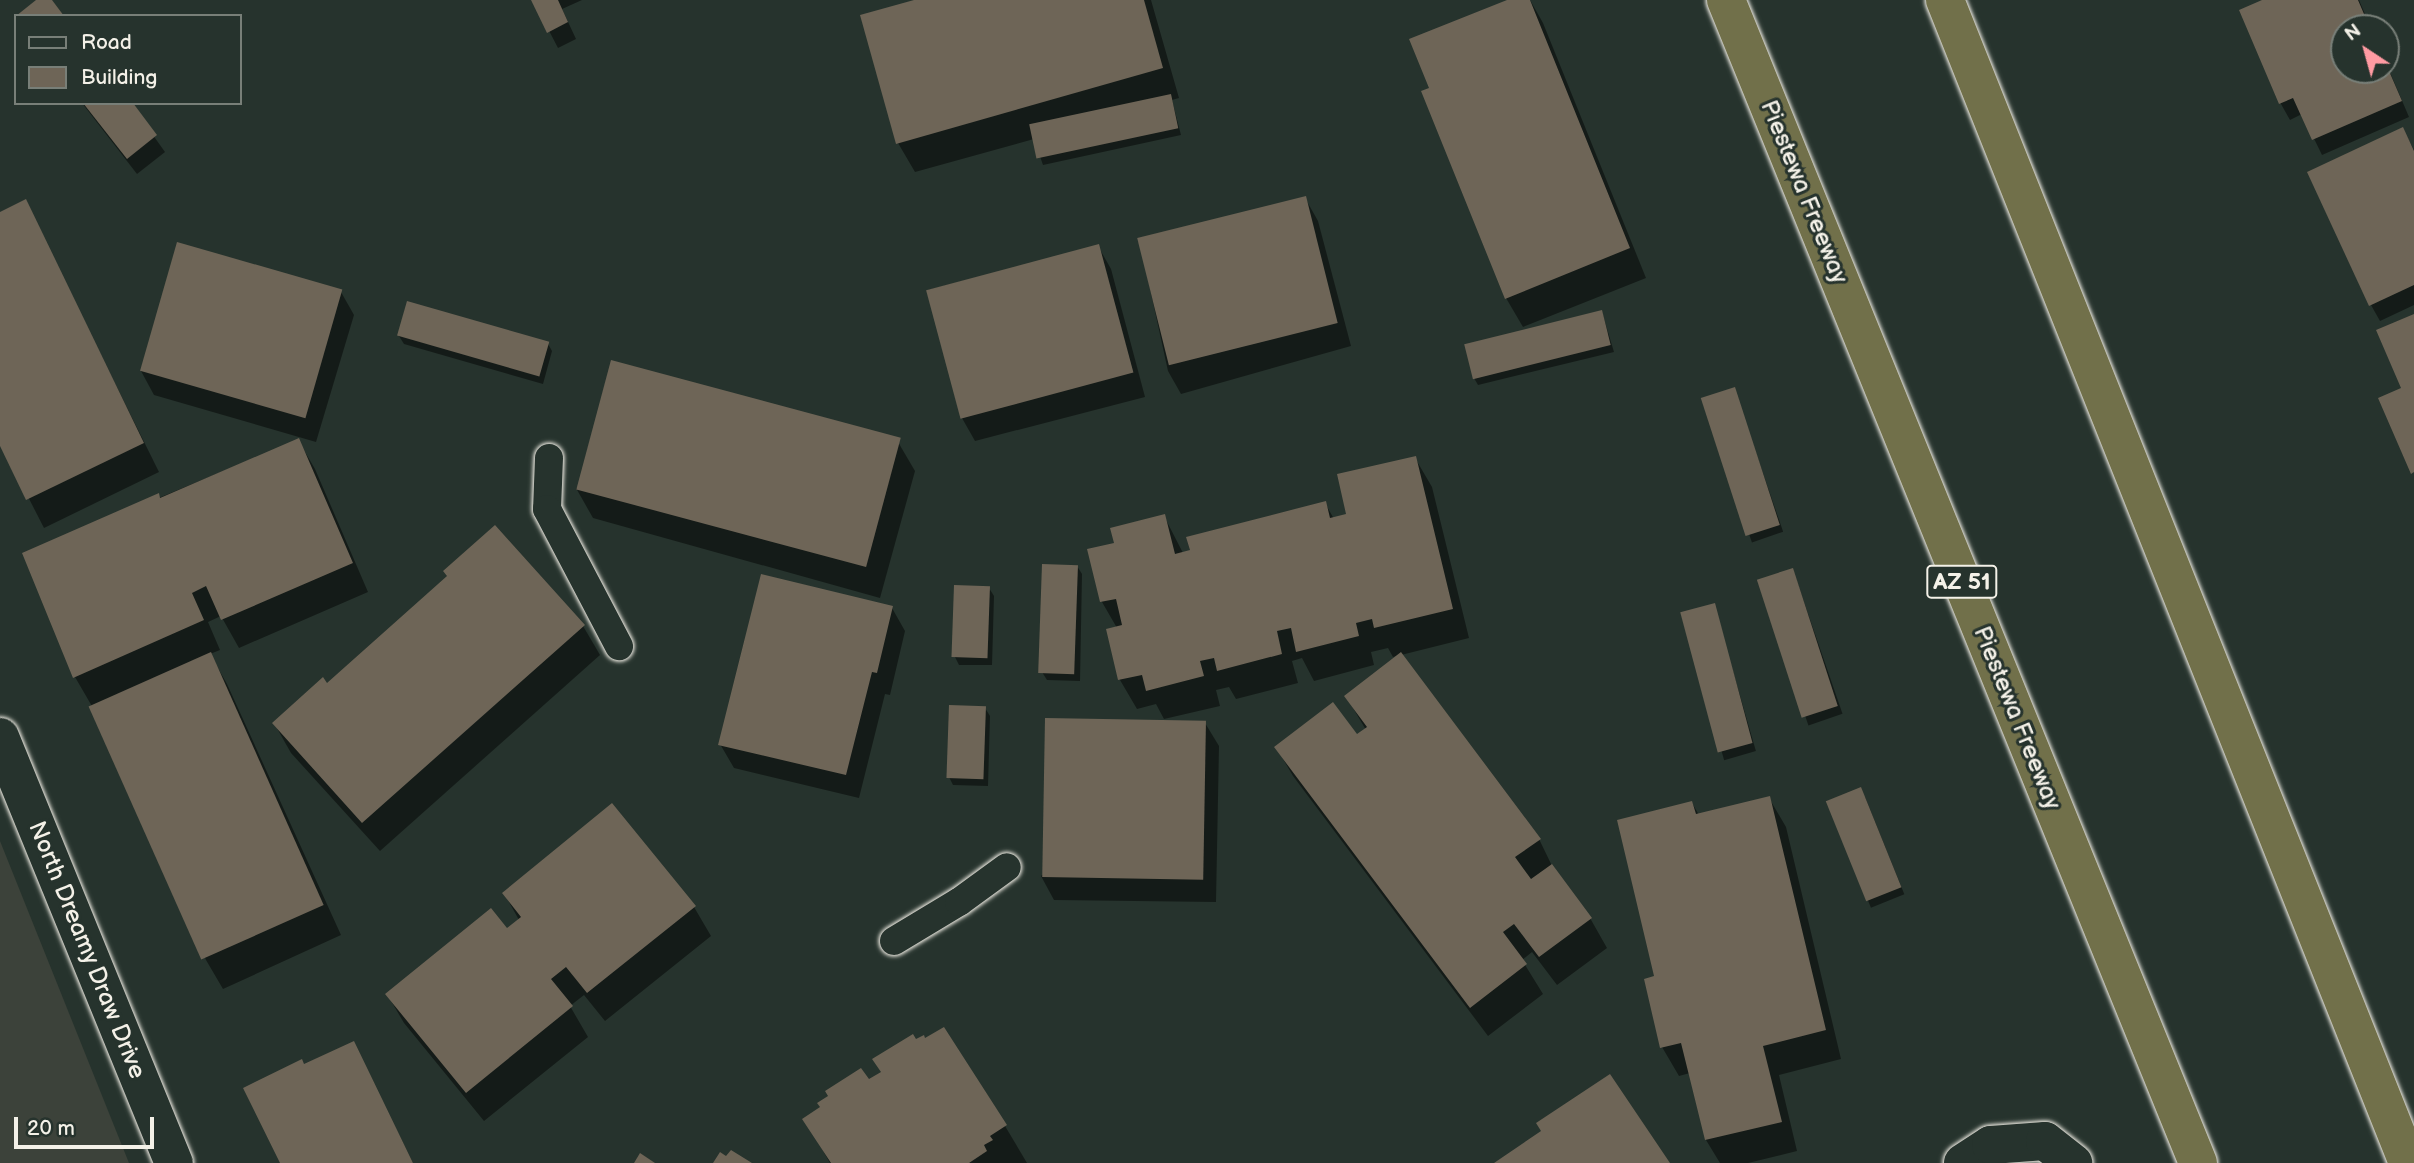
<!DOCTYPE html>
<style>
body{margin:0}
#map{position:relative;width:2414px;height:1163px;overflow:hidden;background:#26332d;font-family:"Balsamiq Sans",sans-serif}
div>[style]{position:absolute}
.built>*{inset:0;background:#3c423a}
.shadow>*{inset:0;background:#0007;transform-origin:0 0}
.building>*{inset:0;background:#6e6557;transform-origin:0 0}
.roads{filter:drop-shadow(0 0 2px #f4f1e8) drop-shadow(0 0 2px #f4f1e8)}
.service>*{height:28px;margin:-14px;padding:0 14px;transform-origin:14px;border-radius:14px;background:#26332d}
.minor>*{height:38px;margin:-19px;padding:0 19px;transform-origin:19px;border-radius:19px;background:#26332d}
.motorway>*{height:38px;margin:-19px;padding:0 19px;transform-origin:19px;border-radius:19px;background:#71704a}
span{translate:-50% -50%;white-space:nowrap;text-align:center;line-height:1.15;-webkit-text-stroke:6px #26332d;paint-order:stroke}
.shield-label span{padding:2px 5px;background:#26332d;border:2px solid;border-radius:5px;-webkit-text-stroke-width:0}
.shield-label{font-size:23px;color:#f4f1e8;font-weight:700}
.street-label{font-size:24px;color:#f4f1e8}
.legend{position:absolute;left:14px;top:14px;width:228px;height:91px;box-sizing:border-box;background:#26332d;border:2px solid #787f78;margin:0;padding:9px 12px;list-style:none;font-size:21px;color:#f4f1e8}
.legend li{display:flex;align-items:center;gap:14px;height:35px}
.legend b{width:35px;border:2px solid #787f78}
.north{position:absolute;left:2330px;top:14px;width:70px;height:70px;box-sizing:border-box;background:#26332d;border:2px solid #787f78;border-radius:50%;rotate:324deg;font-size:19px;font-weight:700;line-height:28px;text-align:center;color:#f4f1e8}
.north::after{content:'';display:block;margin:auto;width:24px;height:32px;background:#ff9aa2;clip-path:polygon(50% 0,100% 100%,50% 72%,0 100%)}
.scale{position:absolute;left:14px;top:1117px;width:140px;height:32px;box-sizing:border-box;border:4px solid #f4f1e8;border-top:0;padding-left:9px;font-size:21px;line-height:24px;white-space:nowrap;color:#f4f1e8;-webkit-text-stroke:5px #26332d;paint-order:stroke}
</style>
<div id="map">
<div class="built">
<i style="clip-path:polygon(0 841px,129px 1163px,0 1163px)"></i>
</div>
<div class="shadow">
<i style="clip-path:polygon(533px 0,582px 0,562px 9px,576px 39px,558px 48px)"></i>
<i style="clip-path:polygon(920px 0,1151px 0,1179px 98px,1172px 100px,1181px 135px,1043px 165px,1034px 139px,915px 172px,898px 143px)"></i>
<i style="clip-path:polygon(1512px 0,1530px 0,1543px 23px,1646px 278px,1523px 327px,1506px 298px,1431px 88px)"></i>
<i style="clip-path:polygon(2266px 0,2359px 0,2371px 28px,2344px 28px,2344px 70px,2386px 70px,2386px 63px,2409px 117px,2322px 155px,2302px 114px,2290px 120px,2281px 104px,2241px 11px)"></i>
<i style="clip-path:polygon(82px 103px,130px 103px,165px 152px,137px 174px)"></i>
<i style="clip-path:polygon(2403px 130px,2414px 150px,2414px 305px,2380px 321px,2371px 305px)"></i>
<i style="clip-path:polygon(1305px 198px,1318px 221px,1351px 346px,1181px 394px,1168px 371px,1139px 238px)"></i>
<i style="clip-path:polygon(25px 202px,159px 472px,44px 528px,0 442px,0 214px)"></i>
<i style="clip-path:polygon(1098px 246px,1111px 269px,1145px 397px,975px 441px,962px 418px,928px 290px)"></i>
<i style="clip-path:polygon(341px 292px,354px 315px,316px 442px,154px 395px,141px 371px)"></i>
<i style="clip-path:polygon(1602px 312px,1614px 352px,1478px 385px,1474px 378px)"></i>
<i style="clip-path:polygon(399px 336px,548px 344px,552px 351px,543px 384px,404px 344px)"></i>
<i style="left:1734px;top:389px;width:151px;height:33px;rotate:71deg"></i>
<i style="clip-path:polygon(298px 440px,315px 469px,368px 592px,239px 648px,221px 616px,208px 622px,220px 650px,210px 654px,227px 684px,341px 935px,223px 989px,206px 960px,93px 708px,75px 677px,24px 554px)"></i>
<i style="clip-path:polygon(898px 442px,915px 471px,880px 598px,593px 518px,576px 488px)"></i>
<i style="clip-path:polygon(1415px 458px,1432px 487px,1469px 638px,1401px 655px,1539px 839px,1554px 870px,1590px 918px,1607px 948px,1557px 985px,1532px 952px,1522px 960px,1543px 994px,1488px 1036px,1293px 776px,1276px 747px,1357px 736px,1366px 730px,1346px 696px,1400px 655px,1393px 657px,1388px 648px,1371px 652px,1374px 665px,1314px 681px,1302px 658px,1292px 661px,1298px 683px,1236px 699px,1229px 687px,1216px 690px,1220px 706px,1164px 719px,1156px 704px,1137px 709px,1120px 680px,1108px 630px,1117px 628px,1102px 602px,1089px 551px,1116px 544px,1164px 516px,1183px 553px,1325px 503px,1334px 519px,1348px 515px)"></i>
<i style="clip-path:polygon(1077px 566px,1082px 574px,1080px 681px,1047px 680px,1042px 672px)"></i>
<i style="left:1793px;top:570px;width:152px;height:36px;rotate:71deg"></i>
<i style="clip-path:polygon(989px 588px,994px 596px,992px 665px,959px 665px,955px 657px)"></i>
<i style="left:1714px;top:605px;width:152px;height:33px;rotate:74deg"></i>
<i style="clip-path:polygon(892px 608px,905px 631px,890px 695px,885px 694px,859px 798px,734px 768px,720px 744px)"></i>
<i style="clip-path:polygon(583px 626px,600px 655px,380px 851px,291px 753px,274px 723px,327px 685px)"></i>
<i style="clip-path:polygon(985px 708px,990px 716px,988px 786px,953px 785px,949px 777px)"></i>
<i style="clip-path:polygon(1205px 723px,1219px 746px,1216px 902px,1054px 900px,1041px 876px)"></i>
<i style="left:1865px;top:797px;width:105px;height:36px;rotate:68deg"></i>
<i style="clip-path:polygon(1769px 798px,1786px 827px,1841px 1059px,1779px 1075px,1797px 1151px,1748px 1163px,1720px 1163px,1706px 1140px,1690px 1073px,1679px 1076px,1662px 1047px,1656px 978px,1692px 803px,1699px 815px)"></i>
<i style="clip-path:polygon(504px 893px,694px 907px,711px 936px,605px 1021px,584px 995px,570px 1006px,588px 1037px,484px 1121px,404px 1023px,387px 994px,507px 930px,519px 920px)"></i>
<i style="clip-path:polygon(353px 1043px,413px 1163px,282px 1163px,304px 1066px)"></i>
<i style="clip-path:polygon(868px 1082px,1005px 1126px,1027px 1163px,830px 1163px,805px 1119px)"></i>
</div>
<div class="building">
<i style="clip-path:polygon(36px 0,52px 0,64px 16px,16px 16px)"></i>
<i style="clip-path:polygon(531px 0,558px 0,568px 22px,547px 33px)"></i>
<i style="clip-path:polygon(914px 0,1144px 0,1163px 68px,896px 144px,860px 15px)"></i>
<i style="clip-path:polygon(1507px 0,1530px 0,1630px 248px,1505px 299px,1421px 91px,1429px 88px,1409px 39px)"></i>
<i style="clip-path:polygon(2262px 0,2358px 0,2370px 28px,2344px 28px,2344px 70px,2386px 70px,2386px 64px,2402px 101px,2312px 140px,2293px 98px,2279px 104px,2239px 10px)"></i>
<i style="left:1171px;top:94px;width:35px;height:145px;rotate:78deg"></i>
<i style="clip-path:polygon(83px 103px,133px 103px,157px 135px,127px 159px)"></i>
<i style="clip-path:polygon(2403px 127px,2414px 151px,2414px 285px,2369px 306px,2307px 172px)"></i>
<i style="left:1306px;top:196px;width:131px;height:174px;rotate:76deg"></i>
<i style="clip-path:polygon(26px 199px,144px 443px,26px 500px,0 446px,0 212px)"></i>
<i style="left:177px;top:242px;width:172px;height:134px;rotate:16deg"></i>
<i style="left:1099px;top:244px;width:133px;height:179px;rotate:75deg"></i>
<i style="left:407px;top:301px;width:148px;height:36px;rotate:16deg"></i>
<i style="left:1602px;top:310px;width:36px;height:142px;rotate:76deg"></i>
<i style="clip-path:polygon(2414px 314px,2414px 472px,2411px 474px,2378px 398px,2401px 388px,2376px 330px)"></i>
<i style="left:611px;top:360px;width:300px;height:134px;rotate:15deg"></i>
<i style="left:1735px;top:387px;width:145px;height:36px;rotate:72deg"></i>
<i style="clip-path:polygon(299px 438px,353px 563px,221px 620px,206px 586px,192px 593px,204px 620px,73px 678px,22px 553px,159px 493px,160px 498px)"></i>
<i style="clip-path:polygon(1416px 456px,1453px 609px,1374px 628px,1372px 619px,1356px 623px,1359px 636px,1296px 652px,1291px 628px,1277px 631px,1282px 654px,1217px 671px,1214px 658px,1200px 661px,1204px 676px,1146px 691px,1142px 675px,1118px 680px,1106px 629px,1122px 625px,1116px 599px,1100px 602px,1087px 549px,1114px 543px,1110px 528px,1165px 514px,1175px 554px,1190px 550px,1186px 537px,1326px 501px,1330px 518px,1346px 514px,1337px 474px)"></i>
<i style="clip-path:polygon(495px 525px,585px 625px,362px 823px,272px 723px,323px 677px,327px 683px,447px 576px,443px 571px)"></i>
<i style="left:1042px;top:564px;width:36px;height:109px;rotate:2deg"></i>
<i style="left:1793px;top:568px;width:145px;height:38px;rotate:72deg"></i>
<i style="clip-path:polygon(761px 574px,893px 606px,877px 673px,872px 672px,846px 775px,718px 745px)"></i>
<i style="left:954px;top:585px;width:36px;height:72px;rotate:2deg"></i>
<i style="left:1715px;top:603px;width:145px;height:36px;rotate:75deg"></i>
<i style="left:211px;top:652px;width:277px;height:134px;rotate:66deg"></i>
<i style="clip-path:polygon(1401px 652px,1541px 839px,1515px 857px,1531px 879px,1552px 864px,1592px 918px,1539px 957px,1514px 924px,1503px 932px,1527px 964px,1470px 1008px,1274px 747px,1333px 702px,1357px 734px,1367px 727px,1344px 696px)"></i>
<i style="left:949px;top:705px;width:37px;height:73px;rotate:2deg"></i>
<i style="left:1045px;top:718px;width:161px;height:159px;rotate:1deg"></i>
<i style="left:1861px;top:787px;width:108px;height:38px;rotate:68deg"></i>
<i style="clip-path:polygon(1770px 796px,1826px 1030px,1763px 1046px,1782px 1122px,1705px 1140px,1681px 1043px,1660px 1048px,1644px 979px,1654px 976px,1617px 820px,1692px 801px,1696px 814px)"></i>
<i style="clip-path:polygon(612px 803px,696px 906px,587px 993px,566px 967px,551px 979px,573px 1006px,466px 1093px,385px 994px,491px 908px,507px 928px,521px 917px,502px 893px)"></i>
<i style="clip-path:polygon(944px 1027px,1007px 1125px,990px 1136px,993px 1140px,984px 1145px,987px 1151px,969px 1163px,831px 1163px,802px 1119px,820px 1107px,817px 1103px,828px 1096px,825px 1091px,861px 1068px,869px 1079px,881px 1072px,872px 1059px,913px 1034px,916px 1039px,924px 1035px,925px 1038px)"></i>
<i style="clip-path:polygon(354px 1041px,413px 1163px,280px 1163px,243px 1088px,302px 1059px,304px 1064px)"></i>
<i style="clip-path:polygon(1610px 1074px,1670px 1163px,1494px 1163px,1541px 1131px,1536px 1123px)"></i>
<i style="clip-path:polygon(731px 1150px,752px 1163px,713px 1163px,720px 1152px,726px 1156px)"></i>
<i style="clip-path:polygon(640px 1153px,655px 1163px,634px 1163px)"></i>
</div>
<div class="roads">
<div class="service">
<i style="left:549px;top:458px;width:51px;rotate:92.2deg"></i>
<i style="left:547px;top:509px;width:155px;rotate:62.3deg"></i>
<i style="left:894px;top:941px;width:76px;rotate:-31deg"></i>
<i style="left:959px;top:902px;width:59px;rotate:-36.1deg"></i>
</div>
<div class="minor">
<i style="left:0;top:737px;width:460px;rotate:67.8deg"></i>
<i style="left:1963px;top:1163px;width:33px;rotate:-33deg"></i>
<i style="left:1991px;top:1145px;width:54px;rotate:-4.2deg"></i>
<i style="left:2045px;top:1141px;width:36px;rotate:38deg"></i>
</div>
<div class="motorway">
<i style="left:1726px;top:0;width:1255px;rotate:67.91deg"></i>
<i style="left:1945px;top:0;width:1252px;rotate:68.29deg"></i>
</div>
</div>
<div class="shield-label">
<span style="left:1962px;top:582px">AZ 51</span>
</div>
<div class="street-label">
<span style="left:1804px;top:192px;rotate:68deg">Piestewa Freeway</span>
<span style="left:2017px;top:718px;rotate:68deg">Piestewa Freeway</span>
<span style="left:87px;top:950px;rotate:68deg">North Dreamy Draw Drive</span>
</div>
<ul class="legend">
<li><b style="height:9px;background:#26332d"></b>Road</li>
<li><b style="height:19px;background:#6e6557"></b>Building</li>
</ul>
<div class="north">N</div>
<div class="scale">20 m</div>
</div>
